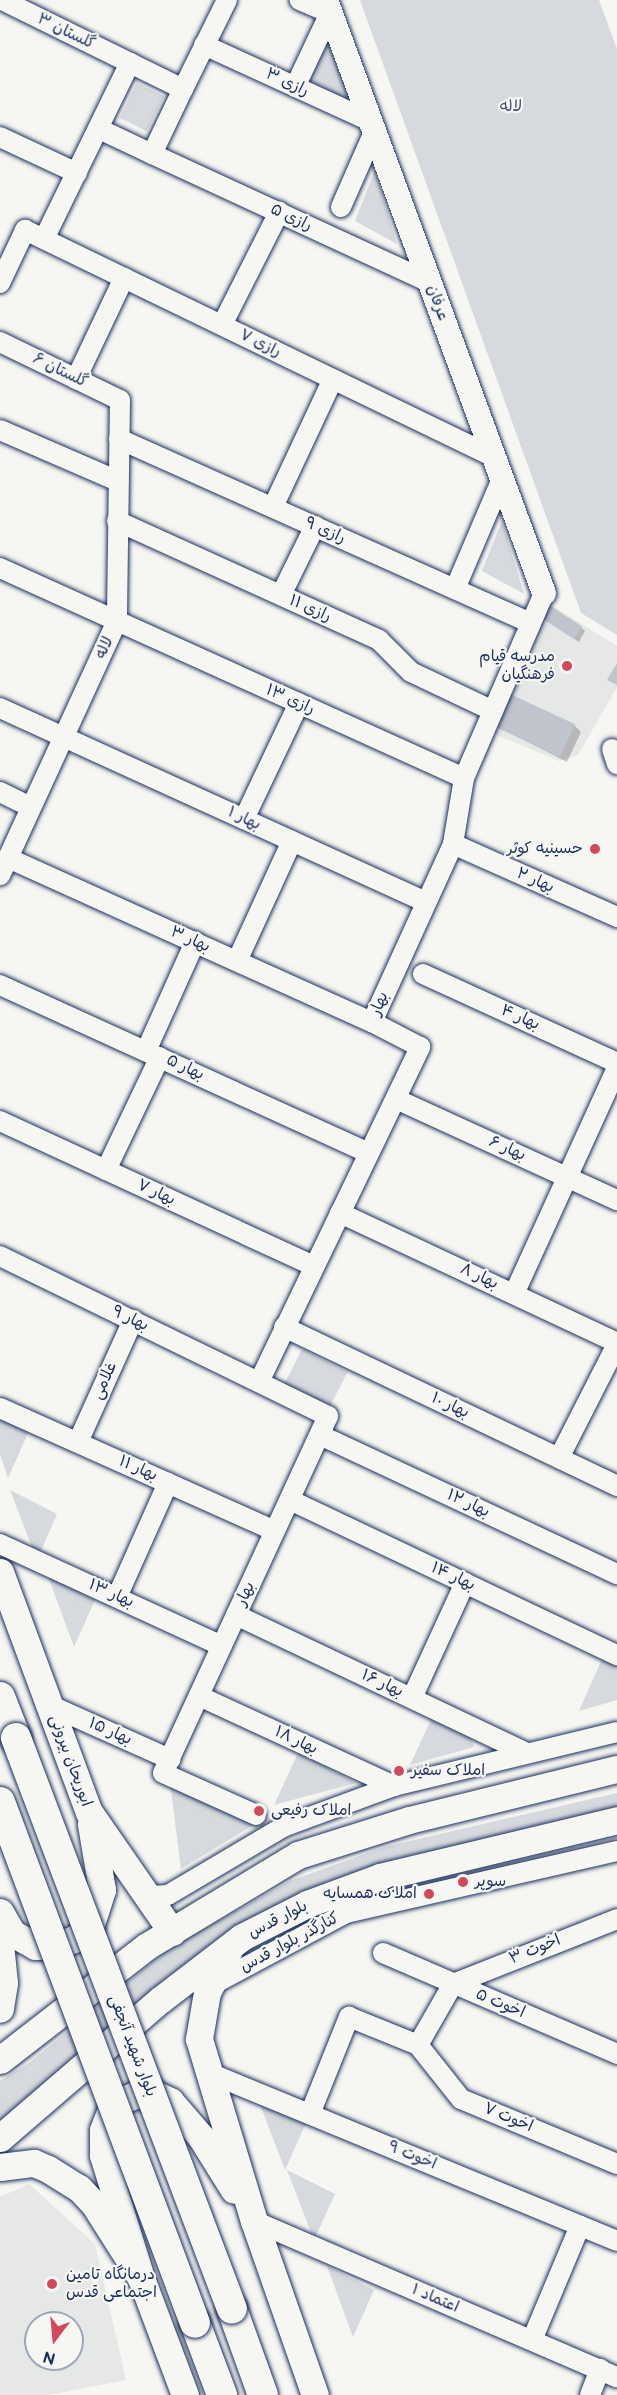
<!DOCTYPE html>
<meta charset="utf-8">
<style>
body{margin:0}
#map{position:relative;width:617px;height:2395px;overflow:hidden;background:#f6f6f2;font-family:"Balsamiq Sans","Playpen Sans Arabic",sans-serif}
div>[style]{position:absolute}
.built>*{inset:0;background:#e6e7e7}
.green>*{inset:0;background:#d6d9dd;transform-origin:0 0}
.shadow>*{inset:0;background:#0003}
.building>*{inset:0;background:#c0c4cd;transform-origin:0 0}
.roads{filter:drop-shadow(0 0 2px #1b2f5e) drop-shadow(0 0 2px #1b2f5e)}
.minor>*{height:20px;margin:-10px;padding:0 10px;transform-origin:10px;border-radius:10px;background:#f6f6f2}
.tertiary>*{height:24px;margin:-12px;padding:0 12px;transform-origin:12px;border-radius:12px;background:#f6f6f2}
.secondary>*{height:27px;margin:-13.5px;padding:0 13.5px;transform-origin:13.5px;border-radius:13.5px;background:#f6f6f2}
.primary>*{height:30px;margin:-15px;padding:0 15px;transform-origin:15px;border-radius:15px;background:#f6f6f2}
.bridges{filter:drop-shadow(0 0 2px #1b2f5e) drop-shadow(0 0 2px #1b2f5e)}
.primary-bridge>*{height:30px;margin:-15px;padding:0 15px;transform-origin:15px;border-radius:15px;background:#f6f6f2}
.dots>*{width:16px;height:16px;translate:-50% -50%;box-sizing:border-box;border:3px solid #f6f6f2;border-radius:50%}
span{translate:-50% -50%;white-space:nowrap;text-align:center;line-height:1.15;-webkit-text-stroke:4.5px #f6f6f2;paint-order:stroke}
.street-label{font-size:16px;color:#1b2f5e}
.park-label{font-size:16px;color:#405177}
.poi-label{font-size:16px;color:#1b2f5e}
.right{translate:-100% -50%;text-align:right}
.left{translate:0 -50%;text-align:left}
.north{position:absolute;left:24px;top:2311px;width:60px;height:60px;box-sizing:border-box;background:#f6f6f2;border:2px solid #9ea6b7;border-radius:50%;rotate:196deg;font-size:16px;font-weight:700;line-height:24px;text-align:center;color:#1b2f5e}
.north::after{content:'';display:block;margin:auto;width:21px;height:27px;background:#d1495b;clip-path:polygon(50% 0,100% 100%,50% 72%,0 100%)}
</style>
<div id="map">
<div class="built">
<i style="clip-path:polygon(545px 601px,617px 646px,617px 687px,578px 755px,559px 761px,487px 731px)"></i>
<i style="clip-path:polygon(evenodd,29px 2184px,95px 2244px,126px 2380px,49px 2395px,0 2395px,0 2197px,29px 2184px,36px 2323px,72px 2323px,72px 2359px,36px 2359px,36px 2323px)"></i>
</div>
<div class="green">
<i style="clip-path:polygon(360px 0,599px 0,617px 49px,617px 635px,581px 613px)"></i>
<i style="clip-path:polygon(328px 33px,352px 105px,310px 82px)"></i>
<i style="left:137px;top:83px;width:30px;height:39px;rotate:26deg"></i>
<i style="clip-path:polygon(375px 170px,397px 244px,355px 221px)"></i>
<i style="clip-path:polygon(502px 521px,524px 594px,482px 571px)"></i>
<i style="left:302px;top:1349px;width:51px;height:40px;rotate:27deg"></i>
<i style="clip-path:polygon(0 1416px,29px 1431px,8px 1478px,0 1455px)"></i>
<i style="clip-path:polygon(10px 1490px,57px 1514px,37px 1560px)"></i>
<i style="clip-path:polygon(48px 1576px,95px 1600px,74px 1647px)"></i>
<i style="clip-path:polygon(602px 1659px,617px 1666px,617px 1700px,579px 1711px)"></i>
<i style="clip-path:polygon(434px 1713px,468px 1729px,474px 1747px,410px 1765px)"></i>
<i style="clip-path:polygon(298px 1753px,332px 1770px,356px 1783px,274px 1805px)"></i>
<i style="clip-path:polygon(170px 1783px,258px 1822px,181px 1869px)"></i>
<i style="clip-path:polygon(617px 1793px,617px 1815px,278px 1906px,0 2127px,0 2081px,29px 2063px,168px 1949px,290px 1881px,384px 1847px)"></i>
<i style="clip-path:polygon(258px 2099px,306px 2123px,285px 2170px)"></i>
<i style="clip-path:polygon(287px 2170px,335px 2194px,314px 2240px)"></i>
<i style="clip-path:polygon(327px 2266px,374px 2290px,353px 2337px)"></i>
</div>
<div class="shadow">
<i style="clip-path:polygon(541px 617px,581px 627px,585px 631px,579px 642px)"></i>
<i style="clip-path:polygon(495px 725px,574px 725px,581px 732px,567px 762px)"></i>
</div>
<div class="building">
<i style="left:546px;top:603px;width:43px;height:15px;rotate:33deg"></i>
<i style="clip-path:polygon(617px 663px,617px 685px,607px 680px)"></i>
<i style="left:508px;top:693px;width:74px;height:36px;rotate:25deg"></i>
</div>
<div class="roads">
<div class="minor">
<i style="left:2px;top:0;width:143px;rotate:26.2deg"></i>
<i style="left:204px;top:45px;width:183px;rotate:24.6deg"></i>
<i style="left:295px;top:87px;width:82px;rotate:-64.7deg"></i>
<i style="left:330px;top:13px;width:33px;rotate:-157deg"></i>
<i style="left:183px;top:89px;width:99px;rotate:-63.7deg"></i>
<i style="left:0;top:137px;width:85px;rotate:25.1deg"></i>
<i style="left:152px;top:154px;width:305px;rotate:24.8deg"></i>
<i style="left:341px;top:207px;width:82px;rotate:-66.3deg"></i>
<i style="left:44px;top:239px;width:196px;rotate:-64deg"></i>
<i style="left:130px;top:63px;width:59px;rotate:26.1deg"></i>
<i style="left:183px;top:89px;width:72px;rotate:115.5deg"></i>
<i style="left:152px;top:154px;width:59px;rotate:-154.7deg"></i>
<i style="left:0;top:283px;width:59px;rotate:-64.7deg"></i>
<i style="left:25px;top:230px;width:521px;rotate:25.83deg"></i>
<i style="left:222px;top:325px;width:127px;rotate:-63.2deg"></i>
<i style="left:0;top:342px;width:133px;rotate:25.8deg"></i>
<i style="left:120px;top:400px;width:221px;rotate:90.8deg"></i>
<i style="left:117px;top:621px;width:280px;rotate:114.7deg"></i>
<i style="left:76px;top:379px;width:112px;rotate:-64.6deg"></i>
<i style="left:0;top:430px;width:129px;rotate:23.4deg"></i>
<i style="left:119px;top:439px;width:451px;rotate:24.1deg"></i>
<i style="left:273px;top:507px;width:141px;rotate:-64.9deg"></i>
<i style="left:117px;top:521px;width:288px;rotate:24.4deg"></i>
<i style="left:379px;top:640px;width:45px;rotate:45deg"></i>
<i style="left:411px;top:672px;width:91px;rotate:25.4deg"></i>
<i style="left:0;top:568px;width:509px;rotate:24.35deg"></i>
<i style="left:455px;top:589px;width:120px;rotate:-66.9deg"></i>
<i style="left:281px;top:595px;width:77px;rotate:-63.8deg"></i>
<i style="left:0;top:708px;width:467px;rotate:24.5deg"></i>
<i style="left:612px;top:749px;width:16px;rotate:72deg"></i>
<i style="left:0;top:792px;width:34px;rotate:26deg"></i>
<i style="left:244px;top:819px;width:128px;rotate:-64.6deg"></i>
<i style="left:453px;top:844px;width:180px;rotate:24deg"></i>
<i style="left:8px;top:858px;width:399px;rotate:24.3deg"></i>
<i style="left:237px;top:961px;width:132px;rotate:-65.4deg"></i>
<i style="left:423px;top:974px;width:213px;rotate:24.6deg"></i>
<i style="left:0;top:985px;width:405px;rotate:24.5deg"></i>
<i style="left:146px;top:1051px;width:120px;rotate:-65.8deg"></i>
<i style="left:396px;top:1099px;width:243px;rotate:24.6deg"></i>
<i style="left:0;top:1121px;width:344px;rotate:24.8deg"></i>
<i style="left:106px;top:1170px;width:125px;rotate:-64.5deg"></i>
<i style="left:340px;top:1213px;width:306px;rotate:25.1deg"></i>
<i style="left:0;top:1256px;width:365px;rotate:26deg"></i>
<i style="left:328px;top:1416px;width:393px;rotate:114.8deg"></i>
<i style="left:163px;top:1773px;width:102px;rotate:24.3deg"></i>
<i style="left:514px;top:1294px;width:248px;rotate:-65.5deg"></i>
<i style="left:284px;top:1327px;width:369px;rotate:25.5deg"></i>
<i style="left:259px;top:1382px;width:372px;rotate:-64.3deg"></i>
<i style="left:420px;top:1047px;width:54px;rotate:-152.5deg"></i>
<i style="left:372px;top:1022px;width:196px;rotate:-65.5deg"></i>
<i style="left:453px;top:844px;width:67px;rotate:-80.5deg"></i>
<i style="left:464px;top:778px;width:202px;rotate:-66.6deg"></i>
<i style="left:0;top:1408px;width:301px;rotate:24.1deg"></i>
<i style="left:320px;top:1435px;width:328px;rotate:25.1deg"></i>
<i style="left:78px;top:1442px;width:134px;rotate:-65.7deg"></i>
<i style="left:559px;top:1458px;width:128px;rotate:-63deg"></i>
<i style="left:290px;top:1500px;width:362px;rotate:25.4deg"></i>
<i style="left:0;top:1544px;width:244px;rotate:24.7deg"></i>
<i style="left:117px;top:1597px;width:125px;rotate:-65.9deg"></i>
<i style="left:236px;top:1615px;width:322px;rotate:25.4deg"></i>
<i style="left:199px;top:1696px;width:215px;rotate:24.8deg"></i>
<i style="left:412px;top:1698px;width:127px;rotate:-65.3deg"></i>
<i style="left:49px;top:1705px;width:133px;rotate:24.1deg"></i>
<i style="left:140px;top:1890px;width:13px;rotate:27deg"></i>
<i style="left:152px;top:1896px;width:16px;rotate:-4deg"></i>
<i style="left:168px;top:1895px;width:134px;rotate:-30.6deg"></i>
<i style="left:283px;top:1827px;width:118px;rotate:-20.3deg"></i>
<i style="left:394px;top:1786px;width:229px;rotate:-13.6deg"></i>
<i style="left:383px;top:1953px;width:255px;rotate:23.3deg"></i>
<i style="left:210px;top:1986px;width:154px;rotate:-28.2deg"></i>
<i style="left:346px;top:1913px;width:278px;rotate:-12.9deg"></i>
<i style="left:418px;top:2045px;width:69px;rotate:51.5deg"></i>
<i style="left:461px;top:2099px;width:169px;rotate:22.6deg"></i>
<i style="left:207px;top:2072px;width:443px;rotate:22.4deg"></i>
<i style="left:310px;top:2114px;width:105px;rotate:-68.1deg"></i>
<i style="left:349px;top:2017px;width:74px;rotate:22.1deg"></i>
<i style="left:418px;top:2045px;width:70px;rotate:-60.2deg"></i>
<i style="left:453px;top:1984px;width:176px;rotate:-21.6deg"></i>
<i style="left:254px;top:2221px;width:395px;rotate:23.3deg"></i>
<i style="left:532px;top:2340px;width:124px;rotate:-67.2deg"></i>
<i style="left:590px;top:2395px;width:28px;rotate:-69deg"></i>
</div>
<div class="tertiary">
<i style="left:326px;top:0;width:632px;rotate:69.82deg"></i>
</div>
<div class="secondary">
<i style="left:0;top:1572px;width:256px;rotate:69.7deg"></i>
<i style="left:89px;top:1812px;width:146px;rotate:55.3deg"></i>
<i style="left:0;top:1912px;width:24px;rotate:60deg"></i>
<i style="left:12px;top:1933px;width:26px;rotate:29deg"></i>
<i style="left:35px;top:1946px;width:21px"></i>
<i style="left:56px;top:1946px;width:19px;rotate:-21deg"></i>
<i style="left:74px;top:1939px;width:20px;rotate:-37deg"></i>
<i style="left:90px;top:1927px;width:39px;rotate:-72deg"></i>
<i style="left:102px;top:1890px;width:67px;rotate:-99.5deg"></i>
<i style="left:0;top:1943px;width:40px;rotate:84.3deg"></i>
<i style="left:4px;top:1983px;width:26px;rotate:99deg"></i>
<i style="left:229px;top:1950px;width:47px;rotate:117.6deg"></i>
<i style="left:207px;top:1992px;width:48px;rotate:99.7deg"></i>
<i style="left:199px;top:2039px;width:190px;rotate:73.2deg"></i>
<i style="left:254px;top:2221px;width:184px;rotate:70.7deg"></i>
<i style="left:0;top:2060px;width:186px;rotate:-37.8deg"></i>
<i style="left:147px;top:1946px;width:176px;rotate:-31.1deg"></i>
<i style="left:298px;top:1855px;width:116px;rotate:-17.5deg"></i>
<i style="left:409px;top:1820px;width:214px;rotate:-13.8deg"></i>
<i style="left:0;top:2138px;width:211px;rotate:-40.8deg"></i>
<i style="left:160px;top:2000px;width:103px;rotate:-37.5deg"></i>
<i style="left:242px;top:1937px;width:73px;rotate:-26.9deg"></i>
<i style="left:307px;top:1904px;width:78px;rotate:-20.3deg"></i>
<i style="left:380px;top:1877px;width:244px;rotate:-13.5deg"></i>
<i style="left:0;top:2167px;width:34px;rotate:-7deg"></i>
<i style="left:34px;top:2163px;width:15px;rotate:23deg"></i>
<i style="left:48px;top:2169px;width:36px;rotate:32deg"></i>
<i style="left:79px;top:2188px;width:22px;rotate:47deg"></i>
<i style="left:94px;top:2204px;width:88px;rotate:57.6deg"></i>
<i style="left:141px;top:2278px;width:125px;rotate:69.4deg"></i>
<i style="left:141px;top:2278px;width:129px;rotate:-107.2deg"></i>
<i style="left:103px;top:2155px;width:25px;rotate:-90deg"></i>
<i style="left:103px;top:2130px;width:19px;rotate:-69deg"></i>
<i style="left:110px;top:2112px;width:16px;rotate:-45deg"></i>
<i style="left:121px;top:2101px;width:15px;rotate:-23deg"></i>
<i style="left:135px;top:2095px;width:20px;rotate:-3deg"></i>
<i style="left:155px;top:2094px;width:17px;rotate:25deg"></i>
<i style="left:170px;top:2101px;width:48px;rotate:49.3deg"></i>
<i style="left:201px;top:2137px;width:62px;rotate:58.1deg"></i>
</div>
<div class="primary">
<i style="left:0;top:1697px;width:44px;rotate:68.7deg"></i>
<i style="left:232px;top:2309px;width:91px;rotate:70.2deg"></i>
<i style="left:195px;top:2323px;width:77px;rotate:69.4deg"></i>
</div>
</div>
<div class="bridges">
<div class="primary-bridge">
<i style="left:16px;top:1738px;width:610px;rotate:69.28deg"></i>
<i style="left:0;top:1802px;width:556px;rotate:69.48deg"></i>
</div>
</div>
<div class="dots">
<i style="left:567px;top:666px;background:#d1495b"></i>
<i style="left:595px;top:849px;background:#d1495b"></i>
<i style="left:399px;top:1771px;background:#d1495b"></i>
<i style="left:259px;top:1811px;background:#d1495b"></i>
<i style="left:463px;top:1882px;background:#d1495b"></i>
<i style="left:429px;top:1894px;background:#d1495b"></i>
<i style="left:52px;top:2284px;background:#d1495b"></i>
</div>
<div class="street-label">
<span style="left:66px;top:32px;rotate:26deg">گلستان ۳</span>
<span style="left:287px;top:83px;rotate:25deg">رازی ۳</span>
<span style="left:291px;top:218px;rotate:25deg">رازی ۵</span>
<span style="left:437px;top:303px;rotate:70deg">عرفان</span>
<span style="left:260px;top:344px;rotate:26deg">رازی ۷</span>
<span style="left:60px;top:371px;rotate:26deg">گلستان ۶</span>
<span style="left:325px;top:531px;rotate:24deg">رازی ۹</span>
<span style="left:310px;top:609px;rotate:24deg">رازی ۱۱</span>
<span style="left:105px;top:648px;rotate:-65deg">لاله</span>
<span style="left:290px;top:700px;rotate:24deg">رازی ۱۳</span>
<span style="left:244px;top:819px;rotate:25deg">بهار ۱</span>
<span style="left:535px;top:881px;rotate:24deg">بهار ۲</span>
<span style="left:190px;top:940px;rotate:24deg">بهار ۳</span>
<span style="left:380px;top:1004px;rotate:-68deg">بهار</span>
<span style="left:520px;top:1018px;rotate:24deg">بهار ۴</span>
<span style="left:185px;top:1068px;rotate:25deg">بهار ۵</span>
<span style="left:507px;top:1149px;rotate:24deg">بهار ۶</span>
<span style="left:156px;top:1193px;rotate:25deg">بهار ۷</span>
<span style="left:479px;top:1277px;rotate:25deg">بهار ۸</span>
<span style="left:130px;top:1319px;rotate:26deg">بهار ۹</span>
<span style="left:105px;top:1381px;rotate:-66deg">غلامی</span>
<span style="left:450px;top:1406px;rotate:25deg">بهار ۱۰</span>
<span style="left:138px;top:1469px;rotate:24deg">بهار ۱۱</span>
<span style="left:468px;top:1504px;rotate:25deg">بهار ۱۲</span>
<span style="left:453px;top:1577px;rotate:25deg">بهار ۱۴</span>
<span style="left:111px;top:1594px;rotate:24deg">بهار ۱۳</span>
<span style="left:246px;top:1594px;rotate:-65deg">بهار</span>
<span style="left:382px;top:1684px;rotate:25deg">بهار ۱۶</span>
<span style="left:110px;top:1732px;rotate:24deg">بهار ۱۵</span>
<span style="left:296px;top:1741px;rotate:25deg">بهار ۱۸</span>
<span style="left:70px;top:1761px;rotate:70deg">ابوریحان بیرونی</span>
<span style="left:278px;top:1920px;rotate:-27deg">بلوار قدس</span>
<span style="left:290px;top:1943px;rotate:-28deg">کنارگذر بلوار قدس</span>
<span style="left:535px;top:1950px;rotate:-22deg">اخوت ۳</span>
<span style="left:500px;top:2004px;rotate:23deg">اخوت ۵</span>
<span style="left:132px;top:2046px;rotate:69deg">بلوار شهید آنجفی</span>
<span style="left:508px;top:2118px;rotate:23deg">اخوت ۷</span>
<span style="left:412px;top:2156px;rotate:22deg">اخوت ۹</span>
<span style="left:435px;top:2299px;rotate:23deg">اعتماد ۱</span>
</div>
<div class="park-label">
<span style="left:511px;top:107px">لاله</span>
</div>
<div class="poi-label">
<span class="right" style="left:555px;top:666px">مدرسه قیام<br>فرهنگیان</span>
<span class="right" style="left:583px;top:849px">حسینیه کوثر</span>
<span class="left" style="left:411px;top:1771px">املاک سفیر</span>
<span class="left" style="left:271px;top:1811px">املاک رفیعی</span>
<span class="left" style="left:475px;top:1882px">سوپر</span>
<span class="right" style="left:417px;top:1894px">املاک همسایه</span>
<span class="left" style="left:66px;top:2284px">درمانگاه تامین<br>اجتماعی قدس</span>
</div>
<div class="north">N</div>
</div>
